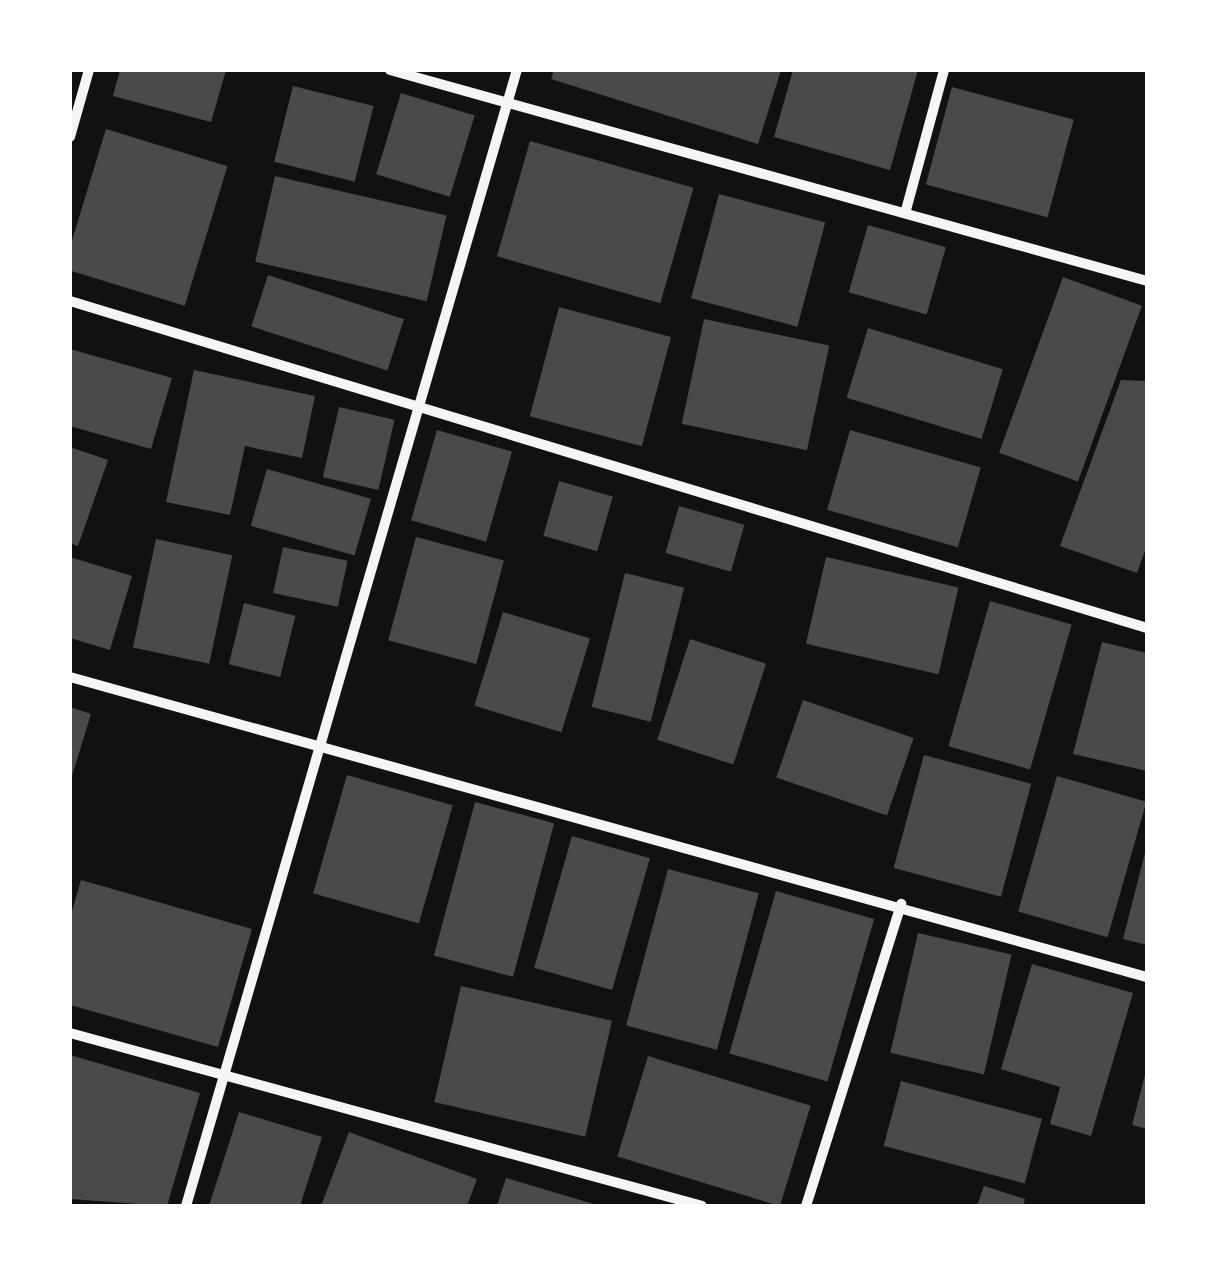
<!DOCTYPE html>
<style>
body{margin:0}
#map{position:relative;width:1217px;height:1276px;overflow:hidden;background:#111;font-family:Karla,sans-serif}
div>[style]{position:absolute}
.building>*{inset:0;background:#4a4a4a;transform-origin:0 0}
.minor>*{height:10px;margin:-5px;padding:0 5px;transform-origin:5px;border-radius:5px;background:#f5f5f5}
span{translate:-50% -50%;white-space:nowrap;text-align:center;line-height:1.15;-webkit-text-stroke:10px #fff;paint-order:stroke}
.frame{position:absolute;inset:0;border:72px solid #fff;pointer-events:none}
</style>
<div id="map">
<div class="building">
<i style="clip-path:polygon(120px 70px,226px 70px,211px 122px,113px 96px)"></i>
<i style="clip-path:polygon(554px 70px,781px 70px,758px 144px,551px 79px)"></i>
<i style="clip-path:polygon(793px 70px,918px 70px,890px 170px,774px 137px)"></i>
<i style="left:293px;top:86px;width:83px;height:78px;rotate:14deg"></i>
<i style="left:952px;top:87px;width:126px;height:101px;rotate:15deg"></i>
<i style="left:401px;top:93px;width:77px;height:85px;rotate:17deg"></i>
<i style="left:106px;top:129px;width:127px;height:146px;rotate:17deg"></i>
<i style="left:530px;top:141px;width:170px;height:120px;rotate:16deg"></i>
<i style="left:275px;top:176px;width:176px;height:88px;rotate:13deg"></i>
<i style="left:719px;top:194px;width:110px;height:108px;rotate:15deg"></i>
<i style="left:868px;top:225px;width:81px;height:70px;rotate:16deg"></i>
<i style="left:268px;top:275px;width:143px;height:54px;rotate:18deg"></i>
<i style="left:1063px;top:277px;width:84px;height:187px;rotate:20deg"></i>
<i style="left:559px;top:307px;width:116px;height:113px;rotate:15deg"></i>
<i style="left:704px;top:319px;width:128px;height:107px;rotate:12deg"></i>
<i style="left:868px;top:328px;width:141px;height:73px;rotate:17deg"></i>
<i style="clip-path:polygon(70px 349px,172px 378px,151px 449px,70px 426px)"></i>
<i style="clip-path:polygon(194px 370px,315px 396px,302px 458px,245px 446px,230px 515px,166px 502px)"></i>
<i style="clip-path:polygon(1121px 380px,1147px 381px,1147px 545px,1137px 573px,1060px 546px)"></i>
<i style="left:339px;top:407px;width:57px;height:72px;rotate:13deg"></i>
<i style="left:437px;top:430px;width:78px;height:94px;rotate:16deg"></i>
<i style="left:850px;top:430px;width:136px;height:83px;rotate:16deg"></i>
<i style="clip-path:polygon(70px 447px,108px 460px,78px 546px,70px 543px)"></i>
<i style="left:267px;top:469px;width:108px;height:59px;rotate:16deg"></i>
<i style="left:559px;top:481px;width:56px;height:57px;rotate:16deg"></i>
<i style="left:679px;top:506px;width:68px;height:49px;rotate:16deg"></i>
<i style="left:416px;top:537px;width:91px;height:107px;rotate:15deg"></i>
<i style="left:156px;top:539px;width:78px;height:111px;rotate:12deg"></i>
<i style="left:283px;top:547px;width:66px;height:47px;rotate:12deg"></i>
<i style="clip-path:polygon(70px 557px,132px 576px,110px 650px,70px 638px)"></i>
<i style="left:826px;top:557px;width:136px;height:89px;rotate:13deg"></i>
<i style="left:625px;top:573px;width:61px;height:138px;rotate:14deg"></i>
<i style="left:990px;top:601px;width:85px;height:151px;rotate:16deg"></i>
<i style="left:244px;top:603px;width:53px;height:63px;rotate:14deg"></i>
<i style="left:503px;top:612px;width:91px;height:98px;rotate:17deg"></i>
<i style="left:690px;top:639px;width:80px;height:106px;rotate:18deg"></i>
<i style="clip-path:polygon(1102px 642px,1147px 653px,1147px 771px,1073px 754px)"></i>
<i style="left:803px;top:700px;width:117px;height:82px;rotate:19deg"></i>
<i style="clip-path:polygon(70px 707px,91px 714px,71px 779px,70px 779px)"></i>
<i style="left:924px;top:755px;width:111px;height:117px;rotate:15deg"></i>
<i style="left:347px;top:775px;width:110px;height:123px;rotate:16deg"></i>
<i style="left:1057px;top:776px;width:93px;height:141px;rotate:16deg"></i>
<i style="left:475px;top:802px;width:82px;height:159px;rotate:15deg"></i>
<i style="left:572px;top:836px;width:81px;height:137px;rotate:16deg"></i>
<i style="clip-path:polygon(1146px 849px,1147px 849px,1147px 945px,1123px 939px)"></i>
<i style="left:668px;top:869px;width:94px;height:162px;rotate:15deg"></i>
<i style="clip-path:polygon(81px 880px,252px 929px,218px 1047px,70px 1005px,70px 918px)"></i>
<i style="left:776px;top:891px;width:102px;height:169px;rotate:16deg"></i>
<i style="left:918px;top:933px;width:96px;height:123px;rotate:13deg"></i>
<i style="clip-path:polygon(1032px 964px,1133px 993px,1091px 1136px,1050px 1124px,1060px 1087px,1001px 1069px)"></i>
<i style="left:461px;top:986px;width:155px;height:119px;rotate:13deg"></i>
<i style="clip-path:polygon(70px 1055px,200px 1093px,167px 1206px,70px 1199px)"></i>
<i style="left:648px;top:1056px;width:170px;height:105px;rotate:17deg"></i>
<i style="clip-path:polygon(1146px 1071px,1147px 1072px,1147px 1129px,1132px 1125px)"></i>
<i style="left:901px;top:1081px;width:146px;height:67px;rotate:15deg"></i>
<i style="clip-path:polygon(239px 1112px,322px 1137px,300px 1206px,209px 1206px)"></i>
<i style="clip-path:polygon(349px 1132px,477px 1179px,467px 1206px,321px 1206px)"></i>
<i style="clip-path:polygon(506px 1178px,597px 1205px,597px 1206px,497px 1206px)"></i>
<i style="clip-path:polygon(984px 1186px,1025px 1199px,1023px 1206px,977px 1206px)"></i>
</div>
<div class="minor">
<i style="left:390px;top:70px;width:786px;rotate:15.57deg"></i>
<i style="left:70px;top:137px;width:70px;rotate:-74.2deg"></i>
<i style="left:906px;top:210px;width:145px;rotate:-74.8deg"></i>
<i style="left:70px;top:301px;width:1126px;rotate:16.89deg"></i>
<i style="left:70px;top:677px;width:1118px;rotate:15.57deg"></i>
<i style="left:70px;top:1033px;width:655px;rotate:15.31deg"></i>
<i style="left:186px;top:1206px;width:1183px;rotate:-73.76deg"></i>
<i style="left:806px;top:1206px;width:317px;rotate:-72.5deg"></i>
</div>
<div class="frame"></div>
</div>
